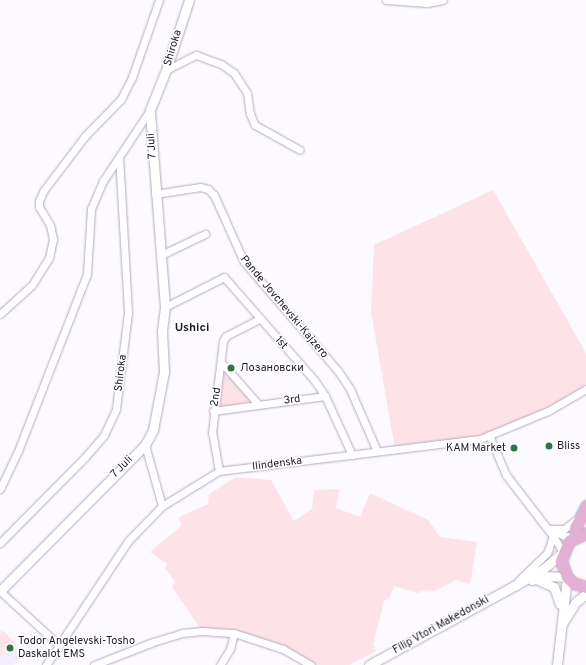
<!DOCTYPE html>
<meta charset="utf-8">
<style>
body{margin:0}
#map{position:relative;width:586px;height:665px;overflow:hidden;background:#fcfaff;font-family:Overpass,sans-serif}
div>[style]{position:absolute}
.built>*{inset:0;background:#f5effd}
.green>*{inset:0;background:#fde3e7}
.roads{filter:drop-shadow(0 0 1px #b4a9c1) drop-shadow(0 0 1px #b4a9c1)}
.street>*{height:7px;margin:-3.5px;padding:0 3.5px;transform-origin:3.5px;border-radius:3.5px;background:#fff}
.secondary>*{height:9px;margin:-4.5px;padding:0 4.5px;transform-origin:4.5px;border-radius:4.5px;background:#fff}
.primary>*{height:11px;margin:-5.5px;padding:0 5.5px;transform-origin:5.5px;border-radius:5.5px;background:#e4afd7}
.dots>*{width:11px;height:11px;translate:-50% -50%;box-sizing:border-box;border:2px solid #fff;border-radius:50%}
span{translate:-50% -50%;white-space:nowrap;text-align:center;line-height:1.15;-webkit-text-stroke:3px #fff;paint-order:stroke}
.street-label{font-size:11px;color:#1f1b24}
.poi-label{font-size:11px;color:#1f1b24}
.left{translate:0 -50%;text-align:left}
.right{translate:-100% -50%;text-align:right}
.neighbourhood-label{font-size:12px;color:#1f1b24;font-weight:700}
</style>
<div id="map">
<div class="built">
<i style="clip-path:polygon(0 628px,24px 652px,13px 665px,0 665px)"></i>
</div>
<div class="green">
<i style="clip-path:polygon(493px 190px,586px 353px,586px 384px,559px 405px,480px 439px,395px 449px,371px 312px,374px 245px)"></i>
<i style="clip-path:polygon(221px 362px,258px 404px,213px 411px)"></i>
<i style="clip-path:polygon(236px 477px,271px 480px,294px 521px,312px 509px,314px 490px,339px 489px,336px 508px,360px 517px,370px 493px,428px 520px,440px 537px,477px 542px,470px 584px,455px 580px,434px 591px,425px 590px,418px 593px,394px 586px,389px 598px,384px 601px,373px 644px,376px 651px,349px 665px,311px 665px,283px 649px,234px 633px,202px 631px,172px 587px,175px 581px,165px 568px,167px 564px,150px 552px,181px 526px,179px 517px,208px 504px,209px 494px)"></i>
<i style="clip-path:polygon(4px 631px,16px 644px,0 656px,0 634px)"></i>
</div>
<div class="roads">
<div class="street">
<i style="left:386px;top:0;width:41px;rotate:4.2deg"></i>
<i style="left:427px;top:3px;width:16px;rotate:-11deg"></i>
<i style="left:166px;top:70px;width:34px;rotate:-27deg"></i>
<i style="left:196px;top:55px;width:27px;rotate:20deg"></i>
<i style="left:221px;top:64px;width:16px;rotate:35deg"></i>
<i style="left:234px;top:73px;width:24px;rotate:57deg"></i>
<i style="left:247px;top:93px;width:21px;rotate:82deg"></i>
<i style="left:250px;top:114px;width:12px;rotate:66deg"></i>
<i style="left:255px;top:125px;width:51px;rotate:29.1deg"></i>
<i style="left:155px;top:194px;width:46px;rotate:-8.8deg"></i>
<i style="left:200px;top:187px;width:8px;rotate:14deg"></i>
<i style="left:208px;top:189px;width:8px;rotate:45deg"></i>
<i style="left:214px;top:195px;width:73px;rotate:65.9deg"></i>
<i style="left:244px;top:262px;width:144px;rotate:49.2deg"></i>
<i style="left:338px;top:371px;width:22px;rotate:56deg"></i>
<i style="left:350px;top:389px;width:68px;rotate:66.5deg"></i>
<i style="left:161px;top:255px;width:49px;rotate:-25.5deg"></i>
<i style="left:165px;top:307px;width:66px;rotate:-27deg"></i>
<i style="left:224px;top:277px;width:138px;rotate:48.8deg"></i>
<i style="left:315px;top:381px;width:18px;rotate:56deg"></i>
<i style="left:325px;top:396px;width:65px;rotate:65.4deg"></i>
<i style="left:0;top:314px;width:43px;rotate:-42.2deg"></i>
<i style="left:32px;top:285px;width:32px;rotate:-58deg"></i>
<i style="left:49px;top:258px;width:19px;rotate:-78deg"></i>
<i style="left:53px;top:239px;width:14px;rotate:-102deg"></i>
<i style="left:50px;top:225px;width:21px;rotate:-121deg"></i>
<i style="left:39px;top:207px;width:6px;rotate:-90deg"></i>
<i style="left:39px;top:201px;width:12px;rotate:-66deg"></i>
<i style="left:44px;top:190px;width:68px;rotate:-52.8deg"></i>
<i style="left:85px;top:136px;width:52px;rotate:-45.8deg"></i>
<i style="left:121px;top:99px;width:25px;rotate:-63deg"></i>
<i style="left:132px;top:77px;width:82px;rotate:-70.7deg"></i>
<i style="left:221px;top:362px;width:56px;rotate:48.6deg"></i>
<i style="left:213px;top:411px;width:113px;rotate:-7.6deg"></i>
<i style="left:489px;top:435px;width:43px;rotate:67deg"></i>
<i style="left:506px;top:475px;width:77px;rotate:52.4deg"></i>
<i style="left:553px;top:536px;width:18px;rotate:109deg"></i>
<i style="left:547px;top:553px;width:39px;rotate:136deg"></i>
<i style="left:145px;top:445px;width:63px;rotate:74.4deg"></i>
<i style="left:219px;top:471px;width:39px;rotate:-100deg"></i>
<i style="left:212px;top:433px;width:93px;rotate:-83.2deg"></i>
<i style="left:223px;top:341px;width:6px;rotate:-59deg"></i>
<i style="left:226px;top:336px;width:37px;rotate:-27deg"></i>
<i style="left:0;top:489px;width:42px;rotate:-64.7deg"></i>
<i style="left:18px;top:451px;width:190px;rotate:-68.7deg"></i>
<i style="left:87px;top:274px;width:65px;rotate:-86.5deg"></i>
<i style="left:91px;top:209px;width:30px;rotate:-67deg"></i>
<i style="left:103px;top:181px;width:85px;rotate:-56.5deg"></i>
<i style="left:549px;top:529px;width:15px"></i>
<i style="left:564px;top:529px;width:16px;rotate:-38deg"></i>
<i style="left:553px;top:531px;width:13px;rotate:23deg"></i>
<i style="left:565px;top:536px;width:9px"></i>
<i style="left:553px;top:536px;width:19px;rotate:58deg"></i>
<i style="left:0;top:543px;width:121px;rotate:-45.3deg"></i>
<i style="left:85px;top:457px;width:29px;rotate:-49deg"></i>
<i style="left:104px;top:435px;width:29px;rotate:-65deg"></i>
<i style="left:116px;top:409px;width:98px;rotate:-82.9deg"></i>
<i style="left:128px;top:312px;width:154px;rotate:-93.3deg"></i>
<i style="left:0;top:591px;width:80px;rotate:42.5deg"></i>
<i style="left:46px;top:665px;width:149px;rotate:-56.5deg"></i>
<i style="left:128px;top:541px;width:49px;rotate:-45.8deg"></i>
<i style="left:162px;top:506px;width:67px;rotate:-31.6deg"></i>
<i style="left:219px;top:471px;width:263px;rotate:-7deg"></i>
<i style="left:480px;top:439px;width:74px;rotate:-22.4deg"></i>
<i style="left:548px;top:411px;width:44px;rotate:-30.1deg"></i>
<i style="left:94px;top:665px;width:63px;rotate:-21.3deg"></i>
<i style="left:153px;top:642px;width:30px;rotate:-17deg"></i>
<i style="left:182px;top:633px;width:20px;rotate:-6deg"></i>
<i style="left:202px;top:631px;width:32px;rotate:4deg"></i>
<i style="left:234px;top:633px;width:52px;rotate:18.1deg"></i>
<i style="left:283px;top:649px;width:32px;rotate:30deg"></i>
<i style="left:220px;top:665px;width:19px;rotate:-58deg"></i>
<i style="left:230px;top:649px;width:16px;rotate:-76deg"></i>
</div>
<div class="secondary">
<i style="left:532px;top:580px;width:11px;rotate:-22deg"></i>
<i style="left:542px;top:576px;width:25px;rotate:2deg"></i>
<i style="left:567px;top:577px;width:89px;rotate:96.5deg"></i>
<i style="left:538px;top:580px;width:17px;rotate:24deg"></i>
<i style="left:554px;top:587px;width:18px;rotate:71deg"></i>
<i style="left:0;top:591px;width:206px;rotate:-45.2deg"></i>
<i style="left:145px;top:445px;width:17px;rotate:-62deg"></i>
<i style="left:153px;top:430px;width:59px;rotate:-79.3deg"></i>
<i style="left:164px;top:372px;width:41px;rotate:-92.8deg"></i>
<i style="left:162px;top:331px;width:24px;rotate:-83deg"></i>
<i style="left:165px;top:307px;width:198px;rotate:-94.4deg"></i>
<i style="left:150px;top:110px;width:43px;rotate:-68.2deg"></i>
<i style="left:166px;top:70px;width:74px;rotate:-71.8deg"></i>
<i style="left:562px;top:624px;width:26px;rotate:-58deg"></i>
<i style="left:576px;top:602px;width:13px;rotate:-39deg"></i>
<i style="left:369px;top:665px;width:165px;rotate:-28.6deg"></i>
<i style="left:514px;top:586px;width:34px;rotate:-30deg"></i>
<i style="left:543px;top:569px;width:26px;rotate:-40deg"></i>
</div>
<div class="primary">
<i style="left:586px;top:533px;width:19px;rotate:155deg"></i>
<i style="left:569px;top:541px;width:22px;rotate:112deg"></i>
<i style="left:561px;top:561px;width:17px;rotate:69deg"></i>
<i style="left:567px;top:577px;width:8px;rotate:45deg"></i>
<i style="left:573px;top:583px;width:14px;rotate:17deg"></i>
<i style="left:574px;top:536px;width:8px;rotate:-83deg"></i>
<i style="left:575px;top:528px;width:25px;rotate:-63deg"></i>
</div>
</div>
<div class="dots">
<i style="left:231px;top:368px;background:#2a7645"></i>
<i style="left:549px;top:446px;background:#2a7645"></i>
<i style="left:514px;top:448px;background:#2a7645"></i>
<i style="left:10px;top:648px;background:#2a7645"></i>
</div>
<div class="street-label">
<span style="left:173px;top:48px;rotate:-73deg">Shiroka</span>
<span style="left:152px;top:146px;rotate:-94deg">7 Juli</span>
<span style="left:284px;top:307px;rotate:50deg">Pande Jovchevski-Kajzero</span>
<span style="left:281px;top:343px;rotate:48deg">1st</span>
<span style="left:121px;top:373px;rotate:-83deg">Shiroka</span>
<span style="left:216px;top:397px;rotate:-81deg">2nd</span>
<span style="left:292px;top:400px;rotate:-7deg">3rd</span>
<span style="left:277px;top:464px;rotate:-7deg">Ilindenska</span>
<span style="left:122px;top:467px;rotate:-45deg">7 Juli</span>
<span style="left:441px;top:625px;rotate:-29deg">Filip Vtori Makedonski</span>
</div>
<div class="poi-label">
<span class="left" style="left:240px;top:368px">Лозановски</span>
<span class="left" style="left:557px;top:446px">Bliss</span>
<span class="right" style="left:506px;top:448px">KAM Market</span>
<span class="left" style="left:18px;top:648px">Todor Angelevski-Tosho<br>Daskalot EMS</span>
</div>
<div class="neighbourhood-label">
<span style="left:192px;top:329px">Ushici</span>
</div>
</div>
